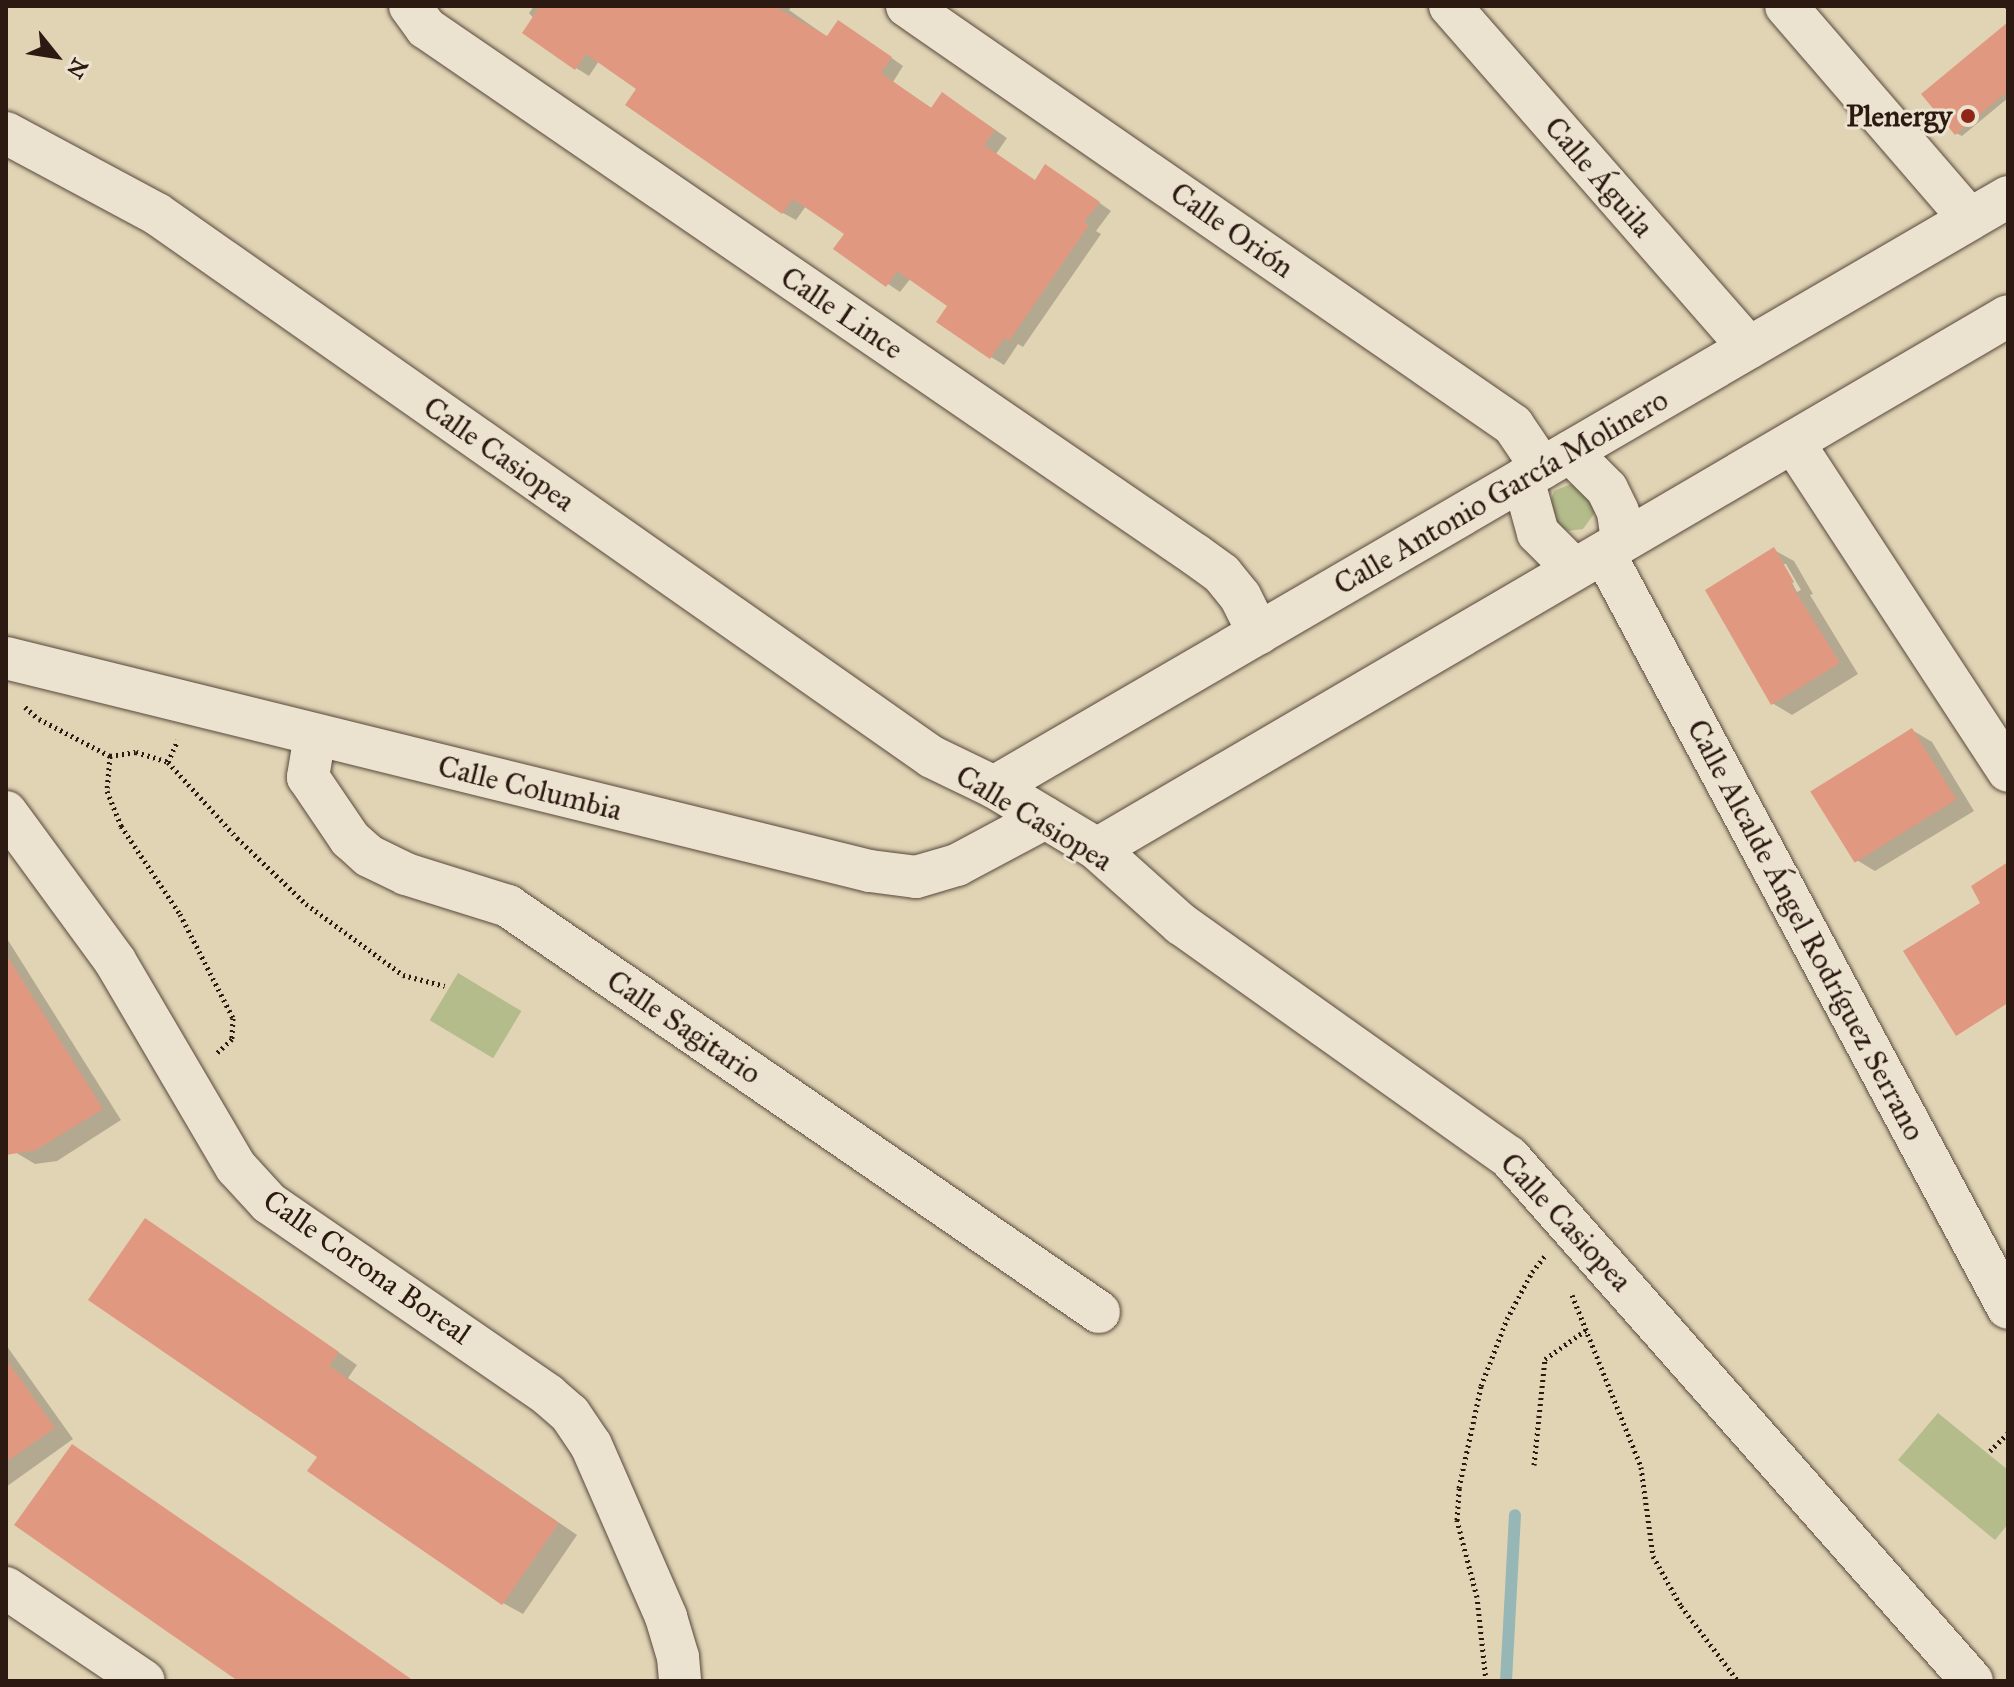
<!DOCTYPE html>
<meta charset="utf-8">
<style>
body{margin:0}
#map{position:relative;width:2014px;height:1687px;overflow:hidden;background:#e0d4b5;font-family:"IM FELL Great Primer",serif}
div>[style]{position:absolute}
.green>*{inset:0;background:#b4bc8c;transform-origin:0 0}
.shadow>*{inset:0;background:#0003}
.stream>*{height:12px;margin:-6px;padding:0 6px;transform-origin:6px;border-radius:6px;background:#96b7b6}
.building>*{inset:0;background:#e19880;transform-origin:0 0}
.path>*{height:5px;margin-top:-2.5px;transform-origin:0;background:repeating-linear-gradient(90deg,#2c1912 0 2px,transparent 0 6px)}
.roads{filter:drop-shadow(0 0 2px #59483b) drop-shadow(0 0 2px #59483b)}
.minor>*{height:42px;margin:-21px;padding:0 21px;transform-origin:21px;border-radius:21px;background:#ebe3cf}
.dots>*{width:22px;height:22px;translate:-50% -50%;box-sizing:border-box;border:4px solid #ebe3cf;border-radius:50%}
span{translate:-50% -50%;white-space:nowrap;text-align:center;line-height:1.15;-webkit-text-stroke:6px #ebe3cf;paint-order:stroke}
.poi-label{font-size:30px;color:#2c1912;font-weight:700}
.right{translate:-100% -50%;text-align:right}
.street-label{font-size:30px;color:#2c1912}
.frame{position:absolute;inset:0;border:8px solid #2c1912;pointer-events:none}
.north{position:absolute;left:16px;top:16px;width:80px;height:80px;-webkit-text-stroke:6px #ebe3cf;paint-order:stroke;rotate:120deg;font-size:22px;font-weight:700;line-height:32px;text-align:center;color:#2c1912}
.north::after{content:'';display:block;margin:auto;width:28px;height:36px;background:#2c1912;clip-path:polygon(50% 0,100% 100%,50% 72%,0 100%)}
</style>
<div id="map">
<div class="green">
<i style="clip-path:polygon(1576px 482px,1597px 510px,1583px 529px,1568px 531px,1554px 522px,1549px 507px,1554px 491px)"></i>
<i style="left:458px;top:973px;width:74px;height:55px;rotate:31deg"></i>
<i style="clip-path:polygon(1938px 1413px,2008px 1470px,2008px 1524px,1995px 1540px,1898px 1460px)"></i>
</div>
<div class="shadow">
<i style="clip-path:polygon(534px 6px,792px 6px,789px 10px,829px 38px,852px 30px,903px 66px,893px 82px,933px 109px,955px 102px,1007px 138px,996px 154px,1036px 182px,1059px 174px,1111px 211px,1096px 231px,1101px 234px,1023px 347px,1018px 344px,1004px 365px,991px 357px,950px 305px,911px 278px,900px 292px,836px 249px,846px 233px,806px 206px,796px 220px,783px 213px,628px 105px,639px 88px,599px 61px,589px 76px,576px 68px,529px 13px)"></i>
<i style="clip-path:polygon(2008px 44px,2008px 98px,1962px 136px,1956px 133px)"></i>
<i style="clip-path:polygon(evenodd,1774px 550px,1794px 561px,1813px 594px,1810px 595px,1858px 674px,1792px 715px,1772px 703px,1774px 550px,1782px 564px,1786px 564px,1801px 590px,1797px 592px,1782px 564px)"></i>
<i style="clip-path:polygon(1912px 730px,1932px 742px,1974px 811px,1875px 871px,1855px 859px)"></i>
<i style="clip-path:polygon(6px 937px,121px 1120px,57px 1161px,35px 1164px,15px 1152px,6px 1139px)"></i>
<i style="clip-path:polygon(165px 1232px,357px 1365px,348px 1378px,577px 1535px,523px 1614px,503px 1603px,320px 1457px)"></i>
<i style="clip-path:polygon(6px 1345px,73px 1439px,6px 1487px)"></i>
</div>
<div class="stream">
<i style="left:1506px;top:1681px;width:166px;rotate:-86.9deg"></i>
</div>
<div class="building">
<i style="clip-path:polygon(540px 6px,774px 6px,827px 36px,838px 20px,892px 57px,881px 73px,931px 108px,942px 92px,995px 130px,984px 145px,1035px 180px,1045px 164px,1100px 202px,1084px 222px,1089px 225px,1009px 341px,1004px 338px,990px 359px,936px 322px,947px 306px,897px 271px,886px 287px,833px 249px,844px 234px,793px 199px,782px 214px,625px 105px,636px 89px,586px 54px,575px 70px,522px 33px)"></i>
<i style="clip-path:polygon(2008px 22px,2008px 91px,1955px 135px,1921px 94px)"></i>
<i style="clip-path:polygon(1774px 547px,1794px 582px,1791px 584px,1840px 663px,1771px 705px,1705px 590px)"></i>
<i style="left:1912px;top:728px;width:84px;height:120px;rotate:58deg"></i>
<i style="clip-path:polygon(2008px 862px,2008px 1003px,1956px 1036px,1903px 951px,1980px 903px,1971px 886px)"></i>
<i style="clip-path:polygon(6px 954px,103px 1109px,36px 1150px,6px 1155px)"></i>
<i style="clip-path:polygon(145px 1218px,339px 1352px,329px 1366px,559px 1523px,502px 1605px,307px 1471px,317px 1457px,88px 1300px)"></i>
<i style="clip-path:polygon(6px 1359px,55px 1428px,6px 1462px)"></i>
<i style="clip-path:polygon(72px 1444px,265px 1577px,414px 1681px,238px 1681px,14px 1525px)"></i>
</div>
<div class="path">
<i style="left:2007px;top:6px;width:1px;rotate:45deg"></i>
<i style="left:25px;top:707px;width:18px;rotate:41deg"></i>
<i style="left:39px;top:719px;width:80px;rotate:27.5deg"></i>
<i style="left:110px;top:756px;width:26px;rotate:-9deg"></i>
<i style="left:136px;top:752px;width:34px;rotate:17deg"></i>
<i style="left:168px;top:762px;width:24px;rotate:-66deg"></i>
<i style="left:110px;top:756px;width:35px;rotate:95deg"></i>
<i style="left:107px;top:791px;width:38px;rotate:68deg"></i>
<i style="left:121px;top:826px;width:106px;rotate:56.2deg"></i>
<i style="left:180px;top:914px;width:117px;rotate:63deg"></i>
<i style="left:233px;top:1018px;width:21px;rotate:93deg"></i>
<i style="left:232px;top:1039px;width:22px;rotate:137deg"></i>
<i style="left:168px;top:762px;width:103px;rotate:47.8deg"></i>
<i style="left:237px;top:838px;width:95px;rotate:43.7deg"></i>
<i style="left:306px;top:904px;width:120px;rotate:36.2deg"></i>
<i style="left:403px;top:975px;width:43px;rotate:14.7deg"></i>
<i style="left:1572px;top:1295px;width:185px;rotate:68.1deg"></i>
<i style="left:1641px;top:1467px;width:90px;rotate:82.3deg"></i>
<i style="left:1653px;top:1556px;width:57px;rotate:60.8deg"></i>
<i style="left:1681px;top:1606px;width:94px;rotate:52.8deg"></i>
<i style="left:1990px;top:1451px;width:25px;rotate:-45deg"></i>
<i style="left:1534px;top:1465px;width:107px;rotate:-84.1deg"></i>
<i style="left:1545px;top:1359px;width:50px;rotate:-35.3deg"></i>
<i style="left:1486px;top:1681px;width:84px;rotate:-96.1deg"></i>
<i style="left:1477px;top:1597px;width:80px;rotate:-104.6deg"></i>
<i style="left:1457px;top:1520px;width:32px;rotate:-86deg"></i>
<i style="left:1459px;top:1488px;width:104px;rotate:-77.8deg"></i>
<i style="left:1481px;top:1386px;width:72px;rotate:-68.8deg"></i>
<i style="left:1507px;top:1319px;width:53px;rotate:-62deg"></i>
<i style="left:1532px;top:1272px;width:21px;rotate:-51deg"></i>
</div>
<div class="roads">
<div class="minor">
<i style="left:410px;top:6px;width:27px;rotate:54deg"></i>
<i style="left:426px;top:28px;width:933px;rotate:34.39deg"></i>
<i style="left:1196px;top:555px;width:32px;rotate:36deg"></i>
<i style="left:1222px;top:574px;width:28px;rotate:51deg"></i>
<i style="left:1240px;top:596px;width:42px;rotate:63.4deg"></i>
<i style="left:907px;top:6px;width:737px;rotate:34.66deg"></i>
<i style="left:1513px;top:425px;width:52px;rotate:56deg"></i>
<i style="left:1450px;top:6px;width:454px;rotate:48.8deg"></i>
<i style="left:1786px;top:6px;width:281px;rotate:49.2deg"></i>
<i style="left:6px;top:133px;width:171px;rotate:28.2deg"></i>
<i style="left:157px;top:214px;width:946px;rotate:35.02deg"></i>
<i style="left:932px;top:757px;width:69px;rotate:25.8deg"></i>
<i style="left:994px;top:787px;width:120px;rotate:31deg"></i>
<i style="left:1097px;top:849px;width:113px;rotate:41.8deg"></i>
<i style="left:1181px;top:924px;width:402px;rotate:35.4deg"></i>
<i style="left:1509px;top:1157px;width:699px;rotate:48.54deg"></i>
<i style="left:1793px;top:442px;width:393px;rotate:56.8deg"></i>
<i style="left:1570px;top:452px;width:52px;rotate:45deg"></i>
<i style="left:1607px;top:489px;width:25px;rotate:64deg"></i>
<i style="left:1618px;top:512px;width:29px;rotate:82deg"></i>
<i style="left:1523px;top:479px;width:56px;rotate:74.5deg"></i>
<i style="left:1538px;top:533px;width:51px;rotate:45deg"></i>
<i style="left:1604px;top:553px;width:856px;rotate:61.85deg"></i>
<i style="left:6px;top:658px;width:890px;rotate:13.85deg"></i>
<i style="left:870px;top:871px;width:46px;rotate:7.4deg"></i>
<i style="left:916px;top:877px;width:43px;rotate:-16.3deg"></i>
<i style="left:957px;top:865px;width:100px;rotate:-28.1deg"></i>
<i style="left:315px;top:735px;width:43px;rotate:99.5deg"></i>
<i style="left:308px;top:777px;width:75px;rotate:55.9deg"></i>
<i style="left:350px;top:839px;width:25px;rotate:42deg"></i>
<i style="left:369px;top:856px;width:41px;rotate:25.9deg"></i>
<i style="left:406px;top:874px;width:107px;rotate:17.4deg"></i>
<i style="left:508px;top:906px;width:717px;rotate:34.49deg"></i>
<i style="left:994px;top:787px;width:1173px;rotate:-30.19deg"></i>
<i style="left:6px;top:812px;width:185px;rotate:53.8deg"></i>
<i style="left:115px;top:961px;width:239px;rotate:59.6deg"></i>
<i style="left:236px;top:1167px;width:49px;rotate:47.5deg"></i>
<i style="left:269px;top:1203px;width:339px;rotate:34.5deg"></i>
<i style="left:548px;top:1395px;width:29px;rotate:41deg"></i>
<i style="left:570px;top:1414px;width:37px;rotate:56deg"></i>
<i style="left:591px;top:1445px;width:188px;rotate:66.4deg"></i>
<i style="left:666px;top:1617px;width:42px;rotate:73.3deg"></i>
<i style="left:678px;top:1657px;width:24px;rotate:85deg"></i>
<i style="left:1097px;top:849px;width:1055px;rotate:-30.33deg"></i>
<i style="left:6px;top:1588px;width:166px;rotate:34deg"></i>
</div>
</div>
<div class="dots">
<i style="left:1968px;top:116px;background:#8f2418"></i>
</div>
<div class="poi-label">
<span class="right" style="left:1952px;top:116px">Plenergy</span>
</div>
<div class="street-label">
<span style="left:1599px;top:177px;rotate:49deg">Calle Águila</span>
<span style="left:1232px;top:230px;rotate:35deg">Calle Orión</span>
<span style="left:842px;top:313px;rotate:34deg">Calle Lince</span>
<span style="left:499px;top:454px;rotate:35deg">Calle Casiopea</span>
<span style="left:1501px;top:492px;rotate:-30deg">Calle Antonio García Molinero</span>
<span style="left:530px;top:788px;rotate:14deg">Calle Columbia</span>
<span style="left:1034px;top:818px;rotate:31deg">Calle Casiopea</span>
<span style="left:1806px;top:930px;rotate:62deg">Calle Alcalde Ángel Rodríguez Serrano</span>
<span style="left:684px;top:1027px;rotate:34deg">Calle Sagitario</span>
<span style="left:1566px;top:1222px;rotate:47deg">Calle Casiopea</span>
<span style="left:367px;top:1267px;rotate:35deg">Calle Corona Boreal</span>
</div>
<div class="frame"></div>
<div class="north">N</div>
</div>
